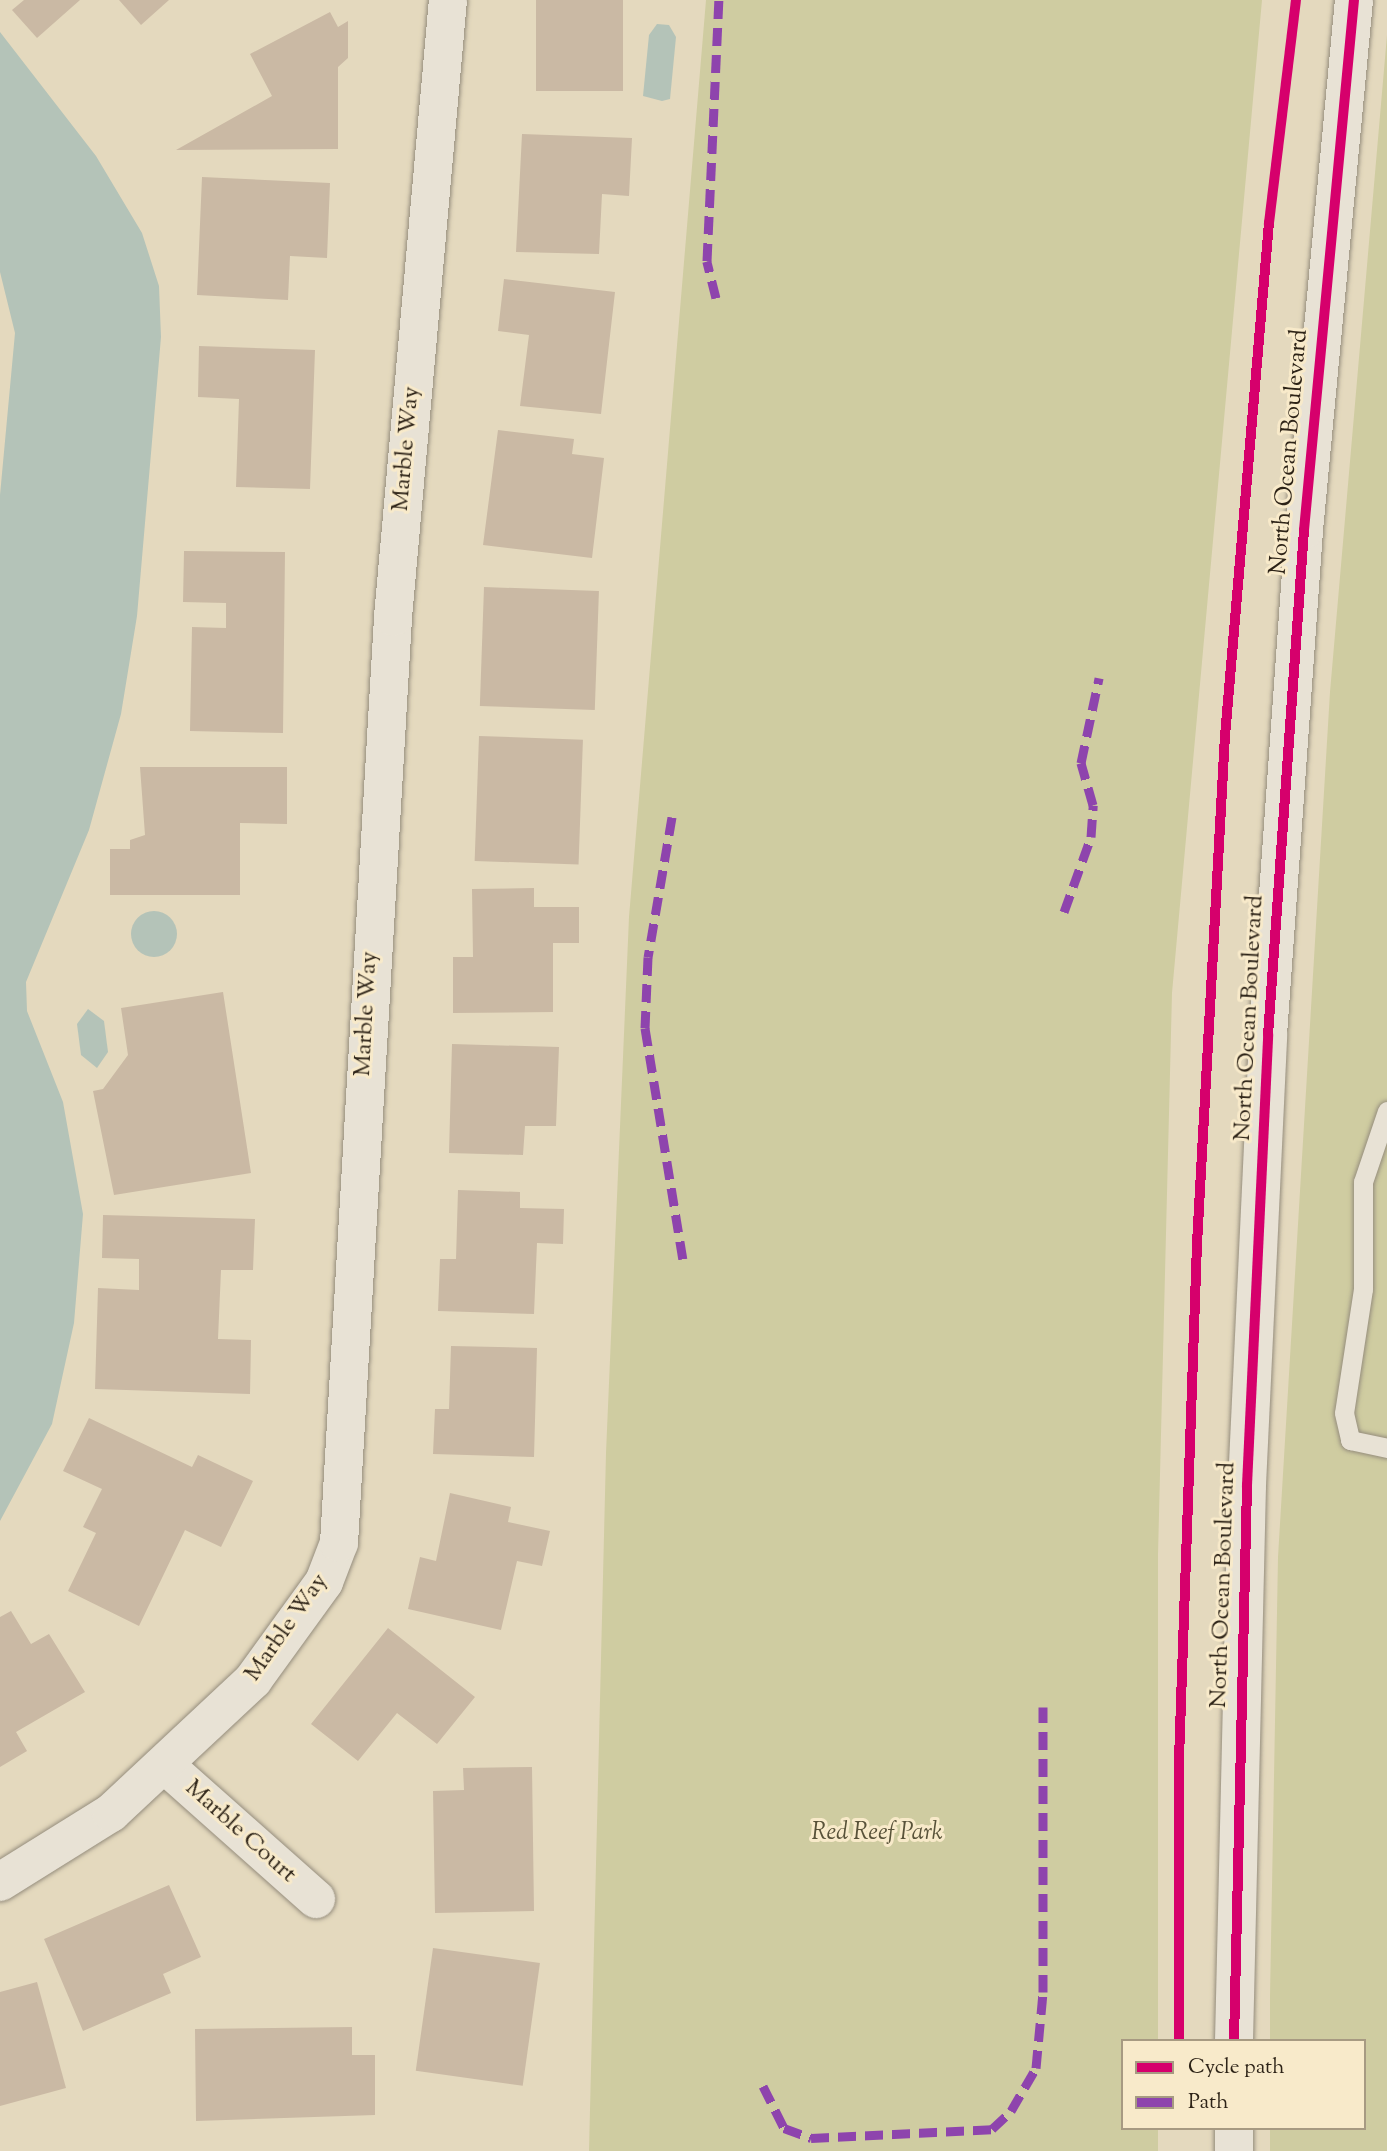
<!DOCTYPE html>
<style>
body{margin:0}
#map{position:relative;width:1387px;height:2151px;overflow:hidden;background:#e4d9be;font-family:"Sorts Mill Goudy",serif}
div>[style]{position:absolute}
.green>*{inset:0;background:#cfcca1}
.water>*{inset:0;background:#b4c3b8}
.round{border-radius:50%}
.building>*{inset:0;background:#cab9a4;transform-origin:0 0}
.roads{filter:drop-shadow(0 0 2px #958d7d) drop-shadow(0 0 2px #958d7d)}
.lane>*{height:19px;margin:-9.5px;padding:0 9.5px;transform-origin:9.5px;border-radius:9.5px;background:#e8e2d5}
.street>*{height:38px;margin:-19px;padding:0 19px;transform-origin:19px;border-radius:19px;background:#e8e2d5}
.secondary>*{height:38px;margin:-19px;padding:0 19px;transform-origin:19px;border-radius:19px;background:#e8e2d5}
.quiet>*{height:9px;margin-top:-4.5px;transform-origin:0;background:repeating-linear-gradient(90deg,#8e44ad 0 18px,transparent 0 27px)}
.cycleway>*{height:10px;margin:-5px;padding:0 5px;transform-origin:5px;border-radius:5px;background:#d6006c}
span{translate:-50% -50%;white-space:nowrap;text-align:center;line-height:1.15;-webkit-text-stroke:6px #f8eaca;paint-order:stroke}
.street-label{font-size:24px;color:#2d2317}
.park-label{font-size:24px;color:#585239;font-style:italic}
.legend{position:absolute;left:1121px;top:2039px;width:245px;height:91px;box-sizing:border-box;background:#f8eaca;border:2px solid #a79a82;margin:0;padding:9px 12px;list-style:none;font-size:21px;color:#2d2317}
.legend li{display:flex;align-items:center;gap:14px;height:35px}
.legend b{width:35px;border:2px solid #a79a82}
</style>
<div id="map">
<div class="green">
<i style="clip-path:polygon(706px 0,1262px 0,1172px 993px,1158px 1555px,1158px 2041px,1123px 2041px,1123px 2128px,1158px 2128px,1158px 2151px,589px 2151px,606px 1453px,629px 917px)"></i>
<i style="clip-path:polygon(1387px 35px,1387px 2151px,1270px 2151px,1270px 2128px,1364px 2128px,1364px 2041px,1270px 2041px,1270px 1996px,1278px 1557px,1330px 692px)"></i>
</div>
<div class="water">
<i style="clip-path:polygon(657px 24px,669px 25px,676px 37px,670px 99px,662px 101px,643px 96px,649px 35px)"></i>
<i style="clip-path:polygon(0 32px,96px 156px,142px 233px,159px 286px,161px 337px,137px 616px,121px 714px,89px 830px,26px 982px,27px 1011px,63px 1102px,83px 1214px,74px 1323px,52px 1424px,0 1521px,0 495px,15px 333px,0 272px)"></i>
<i class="round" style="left:131px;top:911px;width:46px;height:46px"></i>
<i style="clip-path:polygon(88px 1009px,104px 1021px,108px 1052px,97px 1068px,81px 1055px,77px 1024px)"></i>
</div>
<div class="building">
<i style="clip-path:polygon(24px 0,80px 0,37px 38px,12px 10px)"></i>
<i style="clip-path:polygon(119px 0,169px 0,141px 25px)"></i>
<i style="left:536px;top:0;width:87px;height:91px"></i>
<i style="clip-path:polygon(330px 12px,338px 27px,348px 21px,348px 58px,338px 67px,338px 149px,176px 150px,272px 96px,250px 54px)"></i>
<i style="clip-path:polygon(522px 134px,632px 138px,629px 196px,602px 194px,599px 254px,516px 252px)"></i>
<i style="clip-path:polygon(202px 177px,330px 183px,327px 258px,290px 256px,288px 300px,197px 295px)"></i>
<i style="clip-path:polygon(504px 279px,615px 292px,601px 414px,520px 406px,529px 335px,498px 331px)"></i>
<i style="clip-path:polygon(199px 346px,315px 350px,310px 489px,236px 487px,239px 399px,198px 397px)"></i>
<i style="clip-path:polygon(498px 430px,574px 439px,572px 454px,604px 458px,592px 558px,483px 545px)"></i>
<i style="clip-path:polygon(184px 551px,285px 552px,283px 733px,190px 731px,192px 627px,226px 628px,226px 603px,183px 602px)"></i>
<i style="left:484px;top:587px;width:115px;height:119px;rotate:2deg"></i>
<i style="left:479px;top:736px;width:104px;height:125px;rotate:2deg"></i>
<i style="clip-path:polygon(140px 767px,287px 767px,287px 824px,240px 823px,240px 895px,110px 895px,110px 849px,130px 849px,130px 840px,145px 835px)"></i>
<i style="clip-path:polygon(534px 888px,534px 907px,579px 907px,579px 943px,553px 943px,553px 1012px,453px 1013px,453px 957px,473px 957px,472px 889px)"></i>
<i style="clip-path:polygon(223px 992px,251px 1173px,114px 1195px,93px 1091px,103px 1089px,128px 1055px,121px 1008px)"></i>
<i style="clip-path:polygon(452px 1044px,559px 1047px,556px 1126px,525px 1126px,523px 1155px,449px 1153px)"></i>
<i style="clip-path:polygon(458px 1190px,520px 1192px,520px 1208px,564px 1209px,563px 1244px,537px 1243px,534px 1314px,438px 1311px,440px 1259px,456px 1259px)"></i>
<i style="clip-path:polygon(103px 1215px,255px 1219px,253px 1270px,221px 1270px,218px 1339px,251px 1340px,250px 1394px,95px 1389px,98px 1288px,139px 1290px,139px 1259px,102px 1258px)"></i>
<i style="clip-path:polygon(451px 1346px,537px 1348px,534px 1457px,433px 1454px,435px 1409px,449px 1409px)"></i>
<i style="clip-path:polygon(89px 1418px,192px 1467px,198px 1455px,253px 1481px,221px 1547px,185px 1530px,139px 1626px,68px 1591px,96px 1533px,83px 1527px,102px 1489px,63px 1471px)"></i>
<i style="clip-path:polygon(450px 1493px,511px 1507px,508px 1522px,550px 1531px,542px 1566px,517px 1561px,501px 1630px,408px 1609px,420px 1557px,436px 1561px)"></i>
<i style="clip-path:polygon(11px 1611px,31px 1644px,49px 1634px,85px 1692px,16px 1732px,27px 1751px,0 1767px,0 1617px)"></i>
<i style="clip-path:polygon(388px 1628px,475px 1697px,437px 1744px,397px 1713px,358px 1761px,311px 1724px)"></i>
<i style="clip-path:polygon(532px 1767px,534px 1911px,435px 1913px,433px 1791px,464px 1790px,463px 1768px)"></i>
<i style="clip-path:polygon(169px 1885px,201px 1957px,163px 1974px,171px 1993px,83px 2031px,44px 1939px)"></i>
<i style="left:433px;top:1948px;width:108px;height:124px;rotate:8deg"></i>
<i style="clip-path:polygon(37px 1982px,66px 2088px,0 2106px,0 1992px)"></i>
<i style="clip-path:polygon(352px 2027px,352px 2055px,375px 2055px,375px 2115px,196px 2121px,195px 2029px)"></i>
</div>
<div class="roads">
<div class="lane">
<i style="left:1387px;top:1111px;width:75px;rotate:108.7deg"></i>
<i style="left:1363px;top:1182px;width:107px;rotate:90deg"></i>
<i style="left:1363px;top:1289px;width:125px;rotate:98.7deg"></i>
<i style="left:1344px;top:1413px;width:28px;rotate:77deg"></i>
<i style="left:1350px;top:1440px;width:38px;rotate:12deg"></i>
</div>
<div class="street">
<i style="left:165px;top:1765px;width:202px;rotate:41.6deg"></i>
<i style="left:0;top:1882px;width:131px;rotate:-31.9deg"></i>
<i style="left:111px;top:1813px;width:195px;rotate:-43.1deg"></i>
<i style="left:253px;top:1680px;width:121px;rotate:-54.1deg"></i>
<i style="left:324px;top:1582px;width:42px;rotate:-69deg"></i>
<i style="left:339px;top:1543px;width:928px;rotate:-86.66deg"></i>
<i style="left:393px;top:617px;width:619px;rotate:-84.91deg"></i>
</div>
<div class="secondary">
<i style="left:1234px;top:2041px;width:556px;rotate:-88.66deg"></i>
<i style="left:1247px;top:1485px;width:450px;rotate:-87.3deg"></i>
<i style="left:1268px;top:1035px;width:506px;rotate:-85.92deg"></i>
<i style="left:1304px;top:530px;width:532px;rotate:-84.61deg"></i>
<i style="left:1234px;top:2151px;width:23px;rotate:-90deg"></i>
</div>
</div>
<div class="quiet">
<i style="left:716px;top:298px;width:38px;rotate:-104deg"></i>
<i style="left:707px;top:261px;width:261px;rotate:-87.4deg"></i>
<i style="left:672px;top:817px;width:142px;rotate:99.7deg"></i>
<i style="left:648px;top:957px;width:71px;rotate:92.4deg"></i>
<i style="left:645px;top:1028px;width:234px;rotate:80.7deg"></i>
<i style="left:1064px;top:912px;width:80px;rotate:-70.2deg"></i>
<i style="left:1091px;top:837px;width:32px;rotate:-86deg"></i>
<i style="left:1093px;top:805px;width:44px;rotate:-105.9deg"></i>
<i style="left:1081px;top:763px;width:87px;rotate:-78deg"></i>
<i style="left:763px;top:2086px;width:47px;rotate:63.4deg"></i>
<i style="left:784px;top:2128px;width:29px;rotate:20deg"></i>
<i style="left:811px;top:2138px;width:181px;rotate:-2.8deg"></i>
<i style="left:992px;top:2129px;width:26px;rotate:-43deg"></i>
<i style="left:1011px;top:2111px;width:50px;rotate:-59.8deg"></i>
<i style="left:1036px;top:2068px;width:76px;rotate:-84.7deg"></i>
<i style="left:1043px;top:1992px;width:285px;rotate:-90deg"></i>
</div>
<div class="cycleway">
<i style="left:1179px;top:2041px;width:282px;rotate:-90deg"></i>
<i style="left:1179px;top:1759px;width:515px;rotate:-88deg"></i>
<i style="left:1197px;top:1244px;width:509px;rotate:-86.85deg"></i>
<i style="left:1225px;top:736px;width:515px;rotate:-85.1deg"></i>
<i style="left:1269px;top:223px;width:225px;rotate:-83.1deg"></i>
<i style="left:1234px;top:2041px;width:556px;rotate:-88.66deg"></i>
<i style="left:1247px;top:1485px;width:450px;rotate:-87.3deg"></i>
<i style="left:1268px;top:1035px;width:506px;rotate:-85.92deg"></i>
<i style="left:1304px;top:530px;width:532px;rotate:-84.61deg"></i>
</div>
<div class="street-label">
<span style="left:407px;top:449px;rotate:-85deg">Marble Way</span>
<span style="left:1290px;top:452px;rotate:-85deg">North Ocean Boulevard</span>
<span style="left:367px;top:1014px;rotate:-87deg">Marble Way</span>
<span style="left:1250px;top:1018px;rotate:-87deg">North Ocean Boulevard</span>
<span style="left:1224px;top:1585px;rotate:-88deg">North Ocean Boulevard</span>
<span style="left:287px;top:1628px;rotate:-55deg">Marble Way</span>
<span style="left:240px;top:1832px;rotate:42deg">Marble Court</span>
</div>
<div class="park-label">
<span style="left:877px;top:1834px">Red Reef Park</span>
</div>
<ul class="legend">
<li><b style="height:9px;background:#d6006c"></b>Cycle path</li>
<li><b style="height:9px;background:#8e44ad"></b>Path</li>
</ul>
</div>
